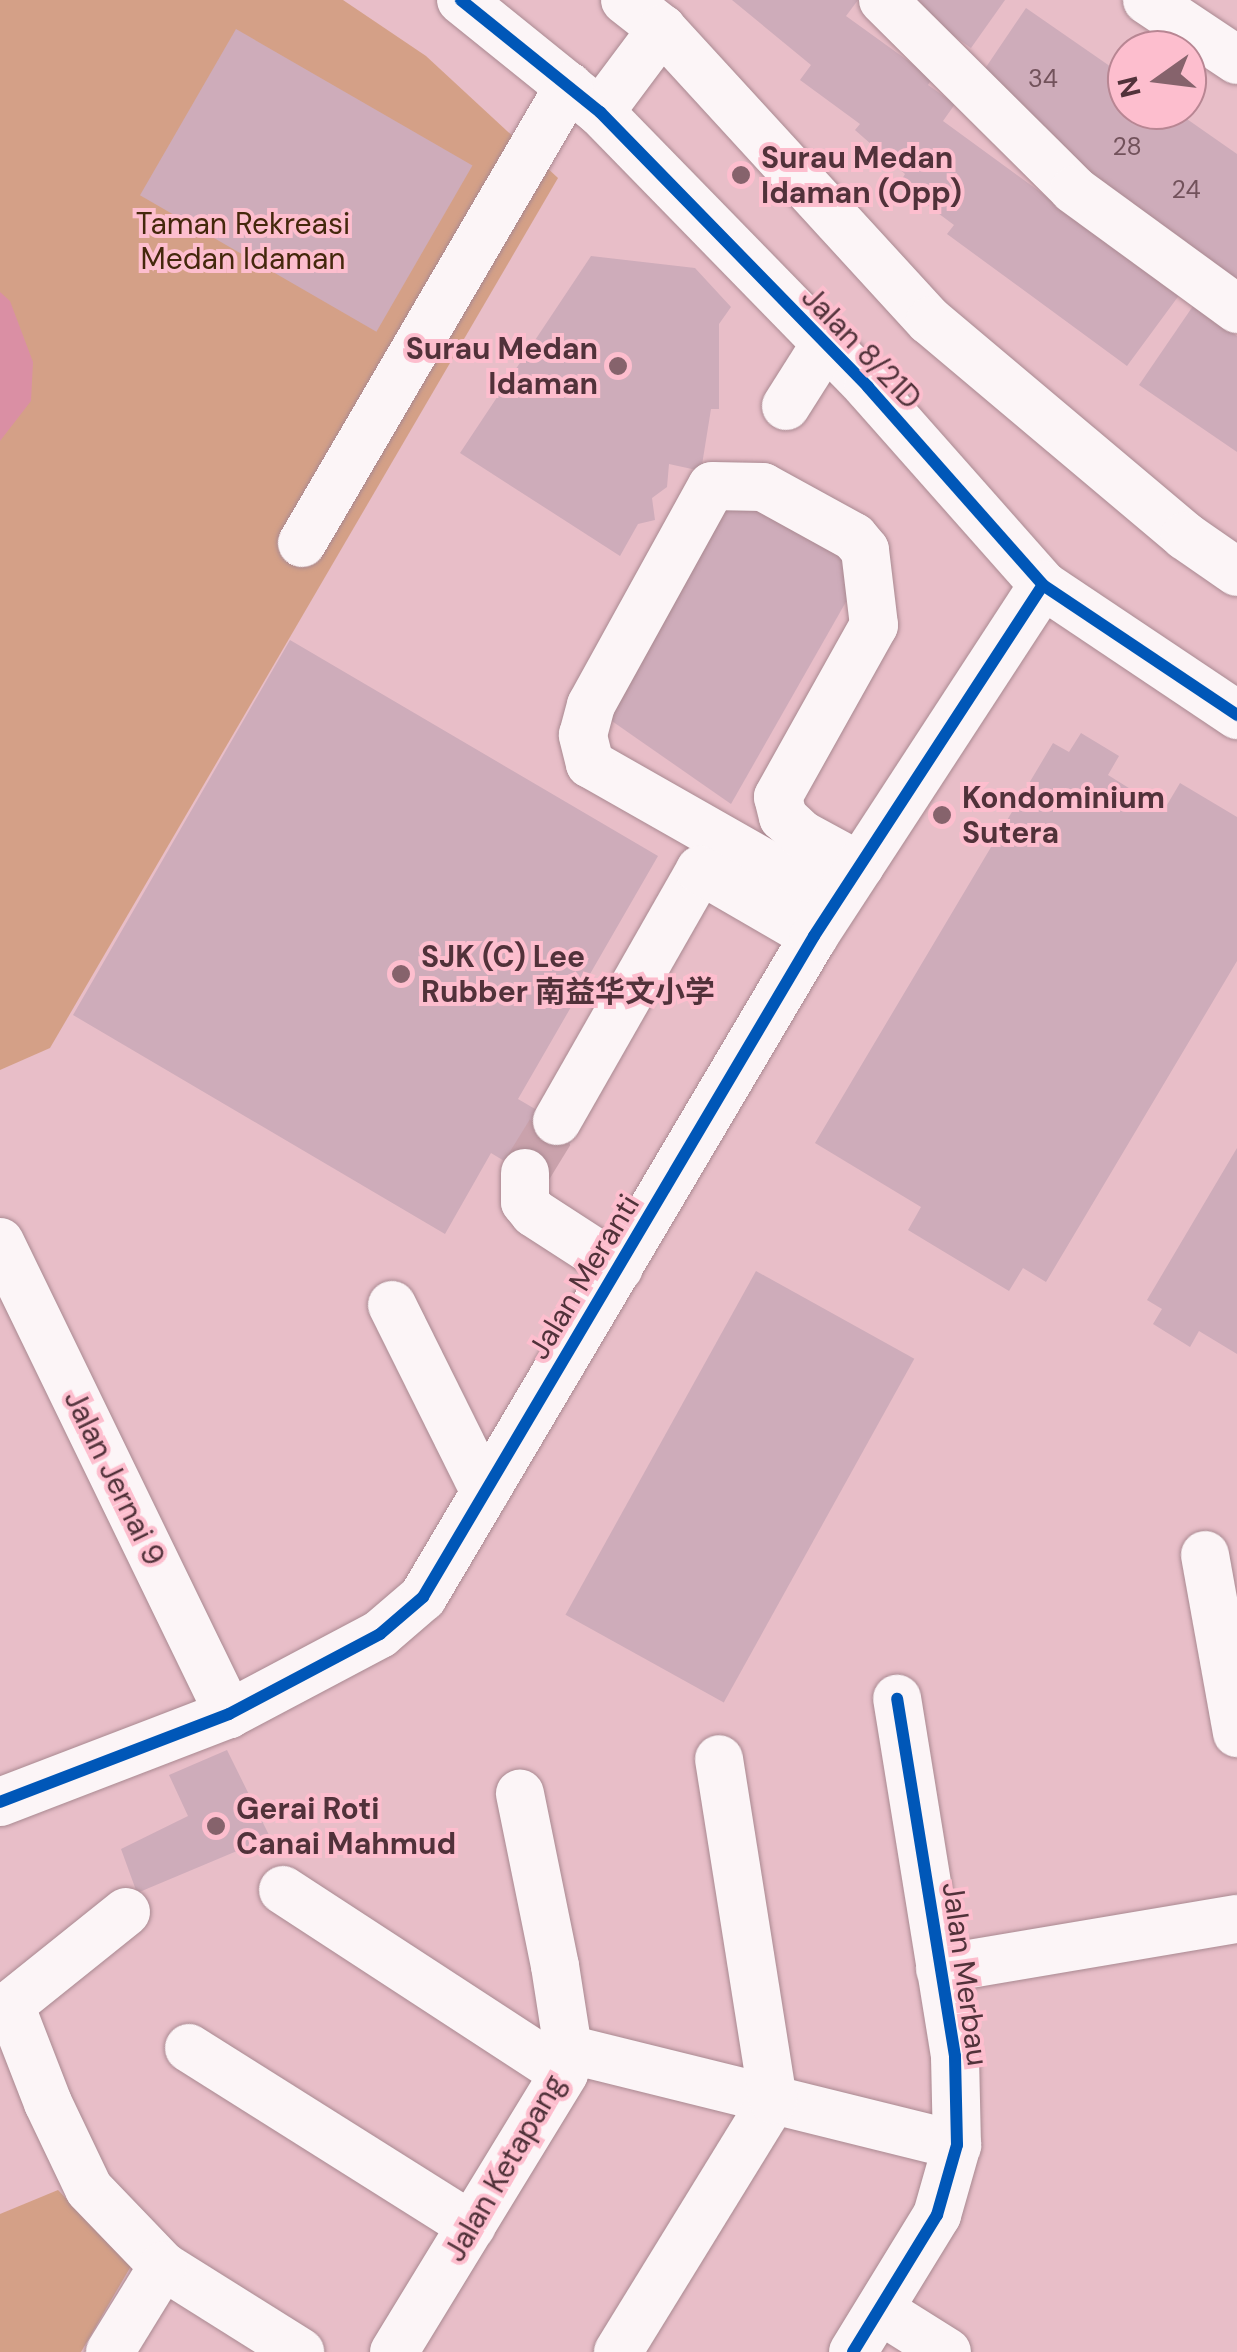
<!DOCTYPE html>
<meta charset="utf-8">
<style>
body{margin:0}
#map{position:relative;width:1237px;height:2352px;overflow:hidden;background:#e8bec8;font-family:"DM Sans","Noto Sans SC",sans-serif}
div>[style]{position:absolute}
.green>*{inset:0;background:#d4a087}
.water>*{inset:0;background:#da8fa4}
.building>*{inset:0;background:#ceacba;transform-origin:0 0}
.minor-tunnel>*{height:48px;margin-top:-24px;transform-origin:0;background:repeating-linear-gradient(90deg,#caa2ac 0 48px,transparent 0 72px)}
.roads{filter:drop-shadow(0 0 2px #a98991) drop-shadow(0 0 2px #a98991)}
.minor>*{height:48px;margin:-24px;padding:0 24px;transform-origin:24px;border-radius:24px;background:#fcf5f7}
.cycleway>*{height:12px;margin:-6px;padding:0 6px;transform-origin:6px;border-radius:6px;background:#0057b8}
.dots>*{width:28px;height:28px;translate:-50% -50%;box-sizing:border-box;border:5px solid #fdbece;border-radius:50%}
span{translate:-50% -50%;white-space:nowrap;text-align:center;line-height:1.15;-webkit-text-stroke:8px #fdbece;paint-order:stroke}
.number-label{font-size:25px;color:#72525b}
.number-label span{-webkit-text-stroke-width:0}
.poi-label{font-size:30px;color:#51323a;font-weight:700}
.left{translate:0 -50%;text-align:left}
.right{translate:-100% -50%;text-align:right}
.park-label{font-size:30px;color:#44280c}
.street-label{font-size:30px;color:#51323a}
.north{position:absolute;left:1107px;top:30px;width:100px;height:100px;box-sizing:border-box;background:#fdbece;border:2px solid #b88693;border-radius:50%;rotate:256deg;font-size:28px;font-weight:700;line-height:40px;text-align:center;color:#51323a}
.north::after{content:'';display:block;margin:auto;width:35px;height:45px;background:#86636c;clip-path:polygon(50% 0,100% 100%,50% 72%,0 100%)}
</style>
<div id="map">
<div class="green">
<i style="clip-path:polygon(0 0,343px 0,426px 56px,558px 178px,50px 1048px,0 1070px)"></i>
<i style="clip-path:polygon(58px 2190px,131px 2266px,81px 2352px,0 2352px,0 2214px)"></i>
</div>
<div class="water">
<i style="clip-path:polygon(0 292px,10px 301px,33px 362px,31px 401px,0 441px)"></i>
</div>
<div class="building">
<i style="clip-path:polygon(732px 0,858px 0,846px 16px,932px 78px,928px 85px,955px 104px,943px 121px,1180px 294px,1127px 366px,947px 234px,954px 225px,899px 184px,905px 174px,855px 130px,860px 124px,800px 80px,811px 65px)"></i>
<i style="clip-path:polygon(918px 0,1005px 0,971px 48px,913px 7px)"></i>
<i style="clip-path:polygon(1026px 8px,1127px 78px,1127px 110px,1174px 110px,1237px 154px,1237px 295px,976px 82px)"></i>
<i style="left:236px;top:29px;width:273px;height:192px;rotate:30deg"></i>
<i style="clip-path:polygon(591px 256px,695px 268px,731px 307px,719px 324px,719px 409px,711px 409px,701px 471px,669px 464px,667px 487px,652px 498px,655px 520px,638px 524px,620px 556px,460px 453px)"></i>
<i style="clip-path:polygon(1193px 306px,1237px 336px,1237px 452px,1139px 385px)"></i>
<i style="clip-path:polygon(717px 496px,839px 543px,851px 593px,731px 804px,596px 710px)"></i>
<i style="clip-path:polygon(290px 640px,658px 856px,518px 1099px,576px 1133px,545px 1186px,491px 1153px,445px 1234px,73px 1015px)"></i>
<i style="clip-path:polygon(1081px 733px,1119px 756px,1108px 775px,1164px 810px,1180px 783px,1237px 817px,1237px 961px,1046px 1282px,1023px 1268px,1009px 1291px,908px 1230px,921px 1207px,815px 1143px,1053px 743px,1069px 752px)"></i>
<i style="clip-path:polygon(1237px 1148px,1237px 1354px,1199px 1331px,1190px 1347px,1153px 1324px,1162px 1309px,1147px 1300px)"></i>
<i style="left:756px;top:1271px;width:181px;height:393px;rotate:29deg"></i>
<i style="clip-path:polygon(227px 1750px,270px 1837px,137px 1893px,121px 1849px,188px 1816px,169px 1775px)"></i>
</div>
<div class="minor-tunnel">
<i style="left:525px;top:1173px;width:61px;rotate:-58.4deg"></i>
</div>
<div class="roads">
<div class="minor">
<i style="left:461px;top:0;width:179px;rotate:38.9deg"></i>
<i style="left:600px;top:112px;width:384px;rotate:45.7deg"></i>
<i style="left:868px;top:387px;width:264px;rotate:48.5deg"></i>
<i style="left:1043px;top:585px;width:234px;rotate:33.8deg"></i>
<i style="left:625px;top:0;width:47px;rotate:38.1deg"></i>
<i style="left:662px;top:29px;width:396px;rotate:47.5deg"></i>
<i style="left:930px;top:321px;width:334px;rotate:40.1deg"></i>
<i style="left:1185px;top:536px;width:63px;rotate:34.7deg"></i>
<i style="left:883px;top:0;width:269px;rotate:44.8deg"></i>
<i style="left:1074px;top:190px;width:202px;rotate:36.1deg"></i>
<i style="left:1147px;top:0;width:108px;rotate:33.7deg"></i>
<i style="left:600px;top:112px;width:104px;rotate:-53.2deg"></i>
<i style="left:786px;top:406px;width:71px;rotate:-57.7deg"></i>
<i style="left:302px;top:543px;width:529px;rotate:-59.7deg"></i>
<i style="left:835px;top:903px;width:282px;rotate:-150.4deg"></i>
<i style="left:590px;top:764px;width:30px;rotate:-104deg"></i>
<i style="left:583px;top:735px;width:31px;rotate:-75deg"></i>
<i style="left:591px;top:705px;width:250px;rotate:-61.1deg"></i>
<i style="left:712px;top:486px;width:51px;rotate:1.1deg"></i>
<i style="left:763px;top:487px;width:104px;rotate:28.8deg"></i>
<i style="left:854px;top:537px;width:17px;rotate:50deg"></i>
<i style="left:865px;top:550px;width:76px;rotate:83.2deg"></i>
<i style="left:874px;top:625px;width:197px;rotate:119.2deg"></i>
<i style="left:778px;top:797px;width:21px;rotate:76deg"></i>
<i style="left:783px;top:817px;width:25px;rotate:43deg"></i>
<i style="left:801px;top:834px;width:67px;rotate:28.5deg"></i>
<i style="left:557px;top:1121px;width:289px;rotate:-60.3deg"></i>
<i style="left:700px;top:870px;width:132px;rotate:30.1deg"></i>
<i style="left:525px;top:1173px;width:29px;rotate:90deg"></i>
<i style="left:525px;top:1202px;width:14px;rotate:51deg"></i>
<i style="left:534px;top:1213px;width:101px;rotate:32.9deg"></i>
<i style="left:0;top:1242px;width:525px;rotate:64.12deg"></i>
<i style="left:392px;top:1305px;width:209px;rotate:63.6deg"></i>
<i style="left:1205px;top:1555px;width:181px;rotate:79.8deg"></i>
<i style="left:0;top:1802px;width:245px;rotate:-21deg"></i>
<i style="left:229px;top:1714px;width:171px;rotate:-27.9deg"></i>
<i style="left:380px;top:1634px;width:57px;rotate:-40.7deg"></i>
<i style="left:423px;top:1597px;width:768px;rotate:-59.39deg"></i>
<i style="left:814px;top:936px;width:419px;rotate:-56.9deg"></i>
<i style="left:283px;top:1890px;width:335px;rotate:33.1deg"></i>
<i style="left:126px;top:1912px;width:149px;rotate:141.3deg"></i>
<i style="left:10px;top:2005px;width:105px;rotate:68.8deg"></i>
<i style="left:48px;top:2103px;width:95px;rotate:64.5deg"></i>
<i style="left:89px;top:2189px;width:107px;rotate:46.1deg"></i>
<i style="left:163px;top:2266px;width:162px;rotate:32.1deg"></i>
<i style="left:940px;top:1969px;width:301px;rotate:-9.6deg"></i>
<i style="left:189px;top:2048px;width:334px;rotate:32.2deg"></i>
<i style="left:568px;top:2049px;width:401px;rotate:13.9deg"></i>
<i style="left:880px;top:2310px;width:79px;rotate:32.1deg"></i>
<i style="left:110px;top:2352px;width:101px;rotate:-58.4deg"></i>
<i style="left:394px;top:2352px;width:327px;rotate:-58.6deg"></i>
<i style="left:564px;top:2073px;width:24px;rotate:-81deg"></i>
<i style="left:568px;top:2049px;width:84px;rotate:-98.9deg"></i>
<i style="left:555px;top:1966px;width:176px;rotate:-101.5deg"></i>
<i style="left:618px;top:2352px;width:296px;rotate:-58.4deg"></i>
<i style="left:773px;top:2100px;width:345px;rotate:-99deg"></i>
<i style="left:853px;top:2352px;width:161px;rotate:-58.5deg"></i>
<i style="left:937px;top:2215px;width:73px;rotate:-74.1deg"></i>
<i style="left:957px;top:2145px;width:89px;rotate:-91.3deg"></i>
<i style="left:955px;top:2056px;width:362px;rotate:-99.2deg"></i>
</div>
</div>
<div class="cycleway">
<i style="left:461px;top:0;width:179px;rotate:38.9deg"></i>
<i style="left:600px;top:112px;width:384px;rotate:45.7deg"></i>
<i style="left:868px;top:387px;width:264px;rotate:48.5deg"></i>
<i style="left:1043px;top:585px;width:234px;rotate:33.8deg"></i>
<i style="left:0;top:1802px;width:245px;rotate:-21deg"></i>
<i style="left:229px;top:1714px;width:171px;rotate:-27.9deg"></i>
<i style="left:380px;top:1634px;width:57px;rotate:-40.7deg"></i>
<i style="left:423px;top:1597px;width:768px;rotate:-59.39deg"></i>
<i style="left:814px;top:936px;width:419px;rotate:-56.9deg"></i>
<i style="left:853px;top:2352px;width:161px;rotate:-58.5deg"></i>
<i style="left:937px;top:2215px;width:73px;rotate:-74.1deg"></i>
<i style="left:957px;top:2145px;width:89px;rotate:-91.3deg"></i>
<i style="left:955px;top:2056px;width:362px;rotate:-99.2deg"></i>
</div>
<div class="dots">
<i style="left:741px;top:175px;background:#86636c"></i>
<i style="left:618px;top:366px;background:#86636c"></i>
<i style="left:942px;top:815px;background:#86636c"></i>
<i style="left:401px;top:974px;background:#86636c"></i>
<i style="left:216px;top:1826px;background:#86636c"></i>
</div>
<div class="number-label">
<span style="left:1043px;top:79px">34</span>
<span style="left:1127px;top:147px">28</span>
<span style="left:1186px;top:190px">24</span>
</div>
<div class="poi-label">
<span class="left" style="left:761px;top:175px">Surau Medan<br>Idaman (Opp)</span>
<span class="right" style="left:598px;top:366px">Surau Medan<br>Idaman</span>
<span class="left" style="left:962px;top:815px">Kondominium<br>Sutera</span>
<span class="left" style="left:421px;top:974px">SJK (C) Lee<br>Rubber 南益华文小学</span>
<span class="left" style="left:236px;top:1826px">Gerai Roti<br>Canai Mahmud</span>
</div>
<div class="park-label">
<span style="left:243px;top:241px">Taman Rekreasi<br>Medan Idaman</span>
</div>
<div class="street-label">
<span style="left:861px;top:348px;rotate:46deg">Jalan 8/21D</span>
<span style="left:584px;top:1277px;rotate:-59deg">Jalan Meranti</span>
<span style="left:114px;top:1478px;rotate:64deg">Jalan Jernai 9</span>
<span style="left:965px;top:1974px;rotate:82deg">Jalan Merbau</span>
<span style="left:505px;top:2168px;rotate:-60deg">Jalan Ketapang</span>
</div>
<div class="north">N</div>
</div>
